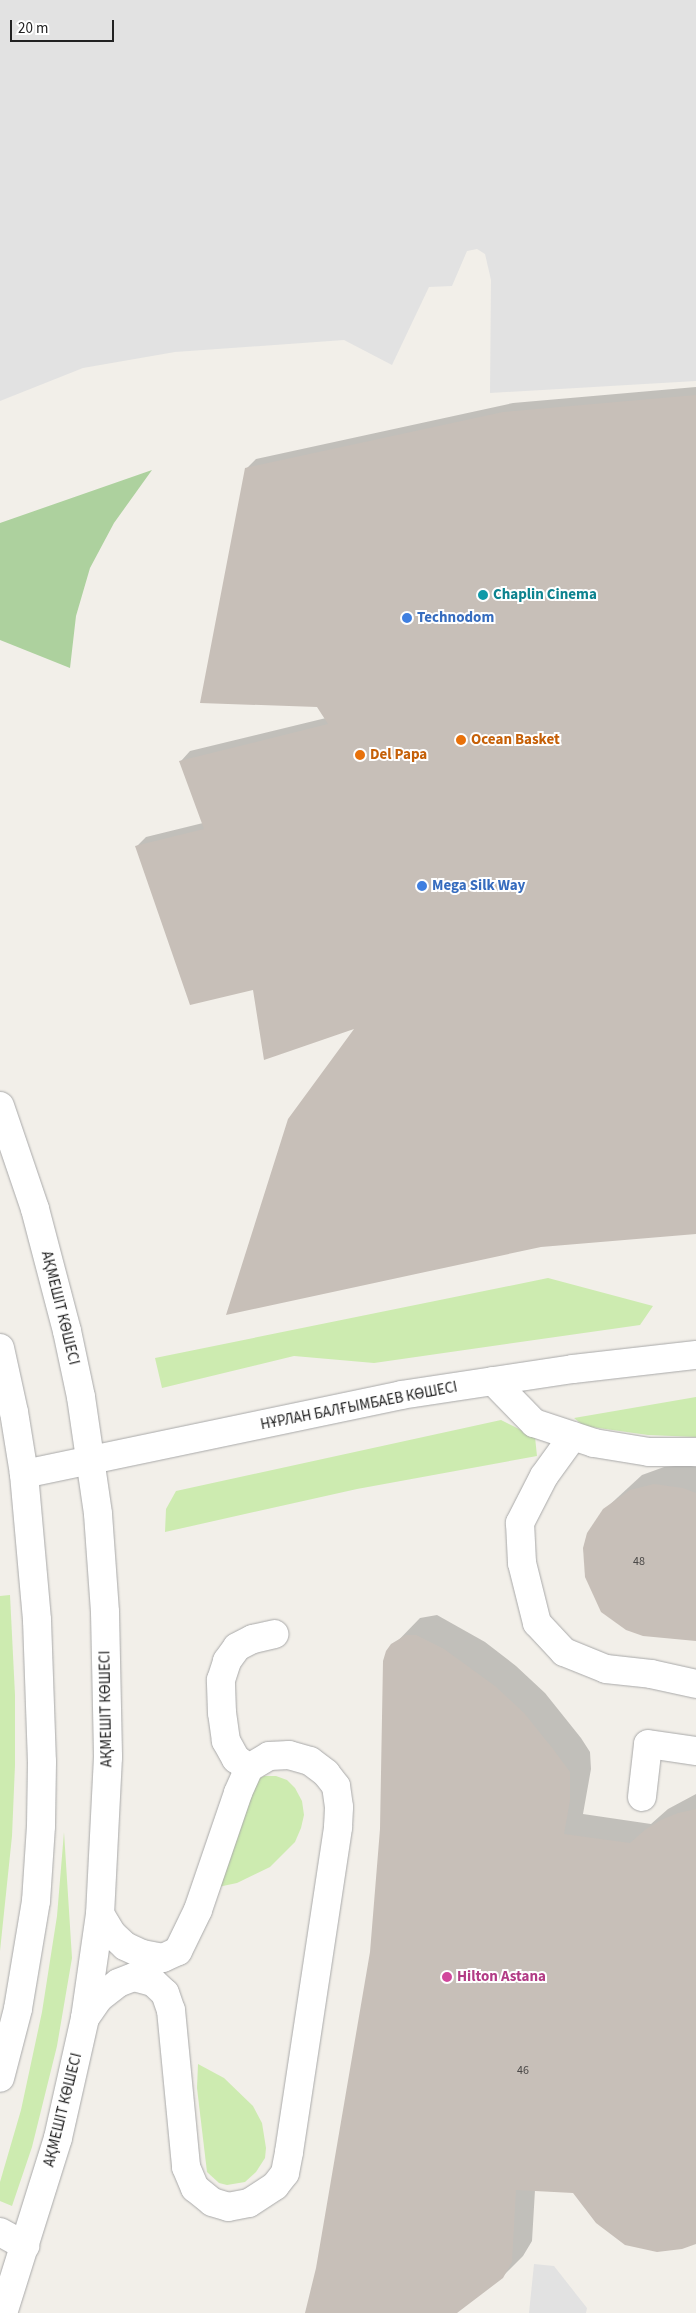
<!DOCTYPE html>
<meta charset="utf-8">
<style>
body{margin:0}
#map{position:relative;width:696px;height:2313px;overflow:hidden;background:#f2efe9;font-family:"Source Sans 3",sans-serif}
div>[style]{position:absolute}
.grass>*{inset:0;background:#cdebb0}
.forest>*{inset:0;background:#add19e}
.parking>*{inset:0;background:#e2e2e2}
.shadow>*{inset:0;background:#0003}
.building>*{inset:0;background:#c7bfb8}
.roads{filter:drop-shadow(0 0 1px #a9a9a9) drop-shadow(0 0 1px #a9a9a9)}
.minor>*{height:28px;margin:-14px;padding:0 14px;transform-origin:14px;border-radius:14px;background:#fff}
.dots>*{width:14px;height:14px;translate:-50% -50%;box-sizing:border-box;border:2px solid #fff;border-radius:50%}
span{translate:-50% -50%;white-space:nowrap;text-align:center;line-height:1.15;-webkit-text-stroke:4px #fff;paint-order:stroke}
.number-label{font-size:12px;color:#4b4948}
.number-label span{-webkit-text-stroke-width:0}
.culture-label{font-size:15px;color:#0d838f;font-weight:700}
.left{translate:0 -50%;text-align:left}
.shop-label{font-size:15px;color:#366cbe;font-weight:700}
.food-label{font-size:15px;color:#c56008;font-weight:700}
.street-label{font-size:15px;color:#222}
.hotel-label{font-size:15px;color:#b23c85;font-weight:700}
.scale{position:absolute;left:10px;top:20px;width:104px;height:22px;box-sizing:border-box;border:2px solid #222;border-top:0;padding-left:6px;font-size:15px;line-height:18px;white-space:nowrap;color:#222;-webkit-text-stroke:4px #fff;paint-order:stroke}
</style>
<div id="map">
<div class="grass">
<i style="clip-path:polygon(548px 1278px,653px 1306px,640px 1325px,374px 1363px,294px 1356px,162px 1388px,155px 1358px)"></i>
<i style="clip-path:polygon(696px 1397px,696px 1437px,648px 1435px,584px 1426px,574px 1418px)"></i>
<i style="clip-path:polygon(501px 1420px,535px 1437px,537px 1456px,357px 1489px,165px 1532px,166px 1509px,176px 1491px)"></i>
<i style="clip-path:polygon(10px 1595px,15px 1695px,15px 1765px,12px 1836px,0 1951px,0 1596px)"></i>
<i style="clip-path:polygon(264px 1776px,276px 1776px,287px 1780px,295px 1788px,302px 1801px,304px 1815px,301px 1828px,295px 1842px,270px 1867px,237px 1883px,218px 1887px,253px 1781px)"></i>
<i style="clip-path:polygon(64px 1832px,72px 1958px,57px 2046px,32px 2147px,12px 2206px,0 2201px,0 2182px,21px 2110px,42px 2012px,57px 1916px)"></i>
<i style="clip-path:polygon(198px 2064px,224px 2078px,253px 2106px,262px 2123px,266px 2148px,265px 2158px,256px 2172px,245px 2182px,227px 2185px,219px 2183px,207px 2172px,197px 2088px)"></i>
</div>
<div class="forest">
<i style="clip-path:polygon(152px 470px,114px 523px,90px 568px,76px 616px,70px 668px,0 640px,0 523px)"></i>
</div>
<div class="parking">
<i style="clip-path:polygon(0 0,696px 0,696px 381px,490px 393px,491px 280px,485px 254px,477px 249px,467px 251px,452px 286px,429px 287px,392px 365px,344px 340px,175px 352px,83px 368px,0 401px)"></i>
<i style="clip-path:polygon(534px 2264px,554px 2266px,587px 2308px,586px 2313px,529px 2313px)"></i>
</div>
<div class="shadow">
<i style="clip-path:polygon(696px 387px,696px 1233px,357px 1026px,254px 988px,136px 847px,146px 837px,203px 823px,181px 761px,190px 751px,326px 718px,246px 469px,256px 459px,513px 403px)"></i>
<i style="clip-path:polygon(686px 1465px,696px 1467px,696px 1640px,602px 1611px,586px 1577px,604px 1510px,642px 1475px,664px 1467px)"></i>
<i style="clip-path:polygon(437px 1615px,485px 1642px,516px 1666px,545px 1693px,581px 1738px,590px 1752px,591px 1769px,583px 1814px,651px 1824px,668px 1809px,696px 1794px,696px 2243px,574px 2192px,535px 2190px,532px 2241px,523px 2256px,502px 2277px,455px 2313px,306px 2313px,317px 2268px,371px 1952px,381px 1829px,387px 1652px,420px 1618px)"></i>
</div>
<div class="building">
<i style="clip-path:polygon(696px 395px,696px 1234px,541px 1247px,226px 1315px,288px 1119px,354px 1029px,264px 1060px,253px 990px,190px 1005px,135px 846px,204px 829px,179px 761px,328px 724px,317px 707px,200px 703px,245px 468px,503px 412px)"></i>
<i style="clip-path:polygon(654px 1484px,683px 1488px,696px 1493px,696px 1641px,643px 1636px,626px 1630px,601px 1612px,585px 1577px,583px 1548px,587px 1533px,603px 1509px,630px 1490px)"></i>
<i style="clip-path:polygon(406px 1635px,416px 1635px,444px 1649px,495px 1686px,524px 1713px,553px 1749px,570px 1772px,570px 1800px,564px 1834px,630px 1843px,646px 1829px,661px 1820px,678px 1813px,696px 1809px,696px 2244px,682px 2249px,657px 2252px,625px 2245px,596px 2223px,573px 2193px,516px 2190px,512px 2262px,503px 2278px,457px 2313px,305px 2313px,316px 2268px,370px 1952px,380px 1829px,383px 1661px,386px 1651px,391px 1644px)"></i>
</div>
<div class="roads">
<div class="minor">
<i style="left:0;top:1106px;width:109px;rotate:71.2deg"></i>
<i style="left:35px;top:1209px;width:126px;rotate:75.3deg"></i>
<i style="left:67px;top:1331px;width:67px;rotate:78deg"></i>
<i style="left:81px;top:1397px;width:118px;rotate:81.7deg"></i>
<i style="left:98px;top:1514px;width:98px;rotate:85.9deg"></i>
<i style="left:105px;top:1612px;width:145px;rotate:88.8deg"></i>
<i style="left:108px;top:1757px;width:157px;rotate:92.9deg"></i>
<i style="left:100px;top:1914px;width:105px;rotate:98.2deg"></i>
<i style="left:85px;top:2018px;width:123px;rotate:102.7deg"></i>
<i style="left:58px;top:2138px;width:183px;rotate:107.4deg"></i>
<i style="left:0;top:1348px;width:66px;rotate:77.7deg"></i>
<i style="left:14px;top:1412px;width:63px;rotate:80.8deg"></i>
<i style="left:24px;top:1474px;width:147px;rotate:84.9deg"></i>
<i style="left:37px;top:1620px;width:142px;rotate:88deg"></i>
<i style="left:42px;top:1762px;width:64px;rotate:90.9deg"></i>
<i style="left:41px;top:1826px;width:75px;rotate:93.8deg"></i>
<i style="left:36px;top:1901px;width:109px;rotate:99.5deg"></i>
<i style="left:18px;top:2009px;width:71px;rotate:104.6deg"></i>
<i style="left:493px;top:1381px;width:59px;rotate:45.7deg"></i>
<i style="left:534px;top:1423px;width:63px;rotate:18.4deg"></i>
<i style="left:594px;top:1443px;width:56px;rotate:9.3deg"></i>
<i style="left:649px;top:1452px;width:47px"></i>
<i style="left:573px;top:1436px;width:49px;rotate:125.9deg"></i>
<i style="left:544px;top:1476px;width:53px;rotate:117.1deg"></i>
<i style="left:520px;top:1523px;width:40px;rotate:87.1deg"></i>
<i style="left:522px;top:1563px;width:62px;rotate:76deg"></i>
<i style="left:537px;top:1623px;width:40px;rotate:47deg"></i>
<i style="left:564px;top:1652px;width:45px;rotate:22deg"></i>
<i style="left:606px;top:1669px;width:45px;rotate:6.3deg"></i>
<i style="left:651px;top:1674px;width:46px;rotate:12.5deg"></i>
<i style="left:24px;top:1474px;width:385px;rotate:-11.8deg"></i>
<i style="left:401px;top:1395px;width:174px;rotate:-8.6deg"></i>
<i style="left:573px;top:1369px;width:124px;rotate:-6.5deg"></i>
<i style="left:249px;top:1768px;width:16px;rotate:-145deg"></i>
<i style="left:236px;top:1759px;width:21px;rotate:-119deg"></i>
<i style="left:226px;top:1741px;width:28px;rotate:-98deg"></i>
<i style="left:222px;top:1713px;width:33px;rotate:-92deg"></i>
<i style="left:221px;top:1680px;width:20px;rotate:-72deg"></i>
<i style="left:227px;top:1661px;width:17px;rotate:-54deg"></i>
<i style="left:237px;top:1647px;width:18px;rotate:-27deg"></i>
<i style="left:253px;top:1639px;width:22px;rotate:-13deg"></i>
<i style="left:642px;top:1797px;width:53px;rotate:-83.5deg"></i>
<i style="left:648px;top:1744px;width:49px;rotate:8.3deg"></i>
<i style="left:85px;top:2018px;width:24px;rotate:-55deg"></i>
<i style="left:99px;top:1998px;width:24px;rotate:-38deg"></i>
<i style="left:118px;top:1983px;width:17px;rotate:-21deg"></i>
<i style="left:134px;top:1977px;width:20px;rotate:15deg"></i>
<i style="left:153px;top:1982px;width:16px;rotate:43deg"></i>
<i style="left:165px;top:1993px;width:18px;rotate:71deg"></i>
<i style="left:171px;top:2010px;width:158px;rotate:84.5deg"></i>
<i style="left:186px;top:2167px;width:23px;rotate:67deg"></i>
<i style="left:195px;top:2188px;width:22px;rotate:39deg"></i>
<i style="left:212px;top:2202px;width:17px;rotate:17deg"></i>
<i style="left:228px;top:2207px;width:21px;rotate:-11deg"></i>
<i style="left:249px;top:2203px;width:31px;rotate:-33deg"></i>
<i style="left:275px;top:2186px;width:16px;rotate:-52deg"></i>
<i style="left:285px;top:2173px;width:21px;rotate:-79deg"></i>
<i style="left:289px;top:2152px;width:329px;rotate:-81.4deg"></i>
<i style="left:338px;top:1827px;width:20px;rotate:-87deg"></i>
<i style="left:339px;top:1807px;width:21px;rotate:-98deg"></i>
<i style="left:336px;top:1786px;width:16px;rotate:-128deg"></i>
<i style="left:326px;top:1773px;width:20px;rotate:-143deg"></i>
<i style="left:310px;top:1761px;width:22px;rotate:-164deg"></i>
<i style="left:289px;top:1755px;width:20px;rotate:177deg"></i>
<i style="left:269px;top:1756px;width:23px;rotate:149deg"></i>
<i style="left:249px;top:1768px;width:27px;rotate:114deg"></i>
<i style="left:238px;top:1793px;width:124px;rotate:108.9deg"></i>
<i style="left:198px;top:1910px;width:46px;rotate:116deg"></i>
<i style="left:178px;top:1951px;width:17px;rotate:155deg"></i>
<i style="left:163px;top:1958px;width:21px;rotate:-169deg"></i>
<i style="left:142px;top:1954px;width:19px;rotate:-155deg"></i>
<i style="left:125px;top:1946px;width:18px;rotate:-137deg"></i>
<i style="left:112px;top:1934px;width:23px;rotate:-121deg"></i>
<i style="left:0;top:2232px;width:29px;rotate:29deg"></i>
</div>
</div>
<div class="dots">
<i style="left:483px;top:595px;background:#0f9aa8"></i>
<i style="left:407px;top:618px;background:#3f7fe0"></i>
<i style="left:461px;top:740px;background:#e8710a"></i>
<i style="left:360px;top:755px;background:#e8710a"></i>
<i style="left:422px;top:886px;background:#3f7fe0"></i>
<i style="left:447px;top:1977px;background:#d1479c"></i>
</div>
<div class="number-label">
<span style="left:639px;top:1562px">48</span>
<span style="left:523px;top:2071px">46</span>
</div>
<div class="culture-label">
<span class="left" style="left:493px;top:595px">Chaplin Cinema</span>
</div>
<div class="shop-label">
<span class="left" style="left:417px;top:618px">Technodom</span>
<span class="left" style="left:432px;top:886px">Mega Silk Way</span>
</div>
<div class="food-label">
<span class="left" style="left:471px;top:740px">Ocean Basket</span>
<span class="left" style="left:370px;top:755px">Del Papa</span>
</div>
<div class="street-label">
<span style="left:60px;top:1308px;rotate:76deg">АҚМЕШІТ КӨШЕСІ</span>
<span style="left:359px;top:1406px;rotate:-11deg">НҰРЛАН БАЛҒЫМБАЕВ КӨШЕСІ</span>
<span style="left:106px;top:1709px;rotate:-91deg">АҚМЕШІТ КӨШЕСІ</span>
<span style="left:63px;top:2110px;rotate:-76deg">АҚМЕШІТ КӨШЕСІ</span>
</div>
<div class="hotel-label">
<span class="left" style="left:457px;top:1977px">Hilton Astana</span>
</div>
<div class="scale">20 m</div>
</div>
